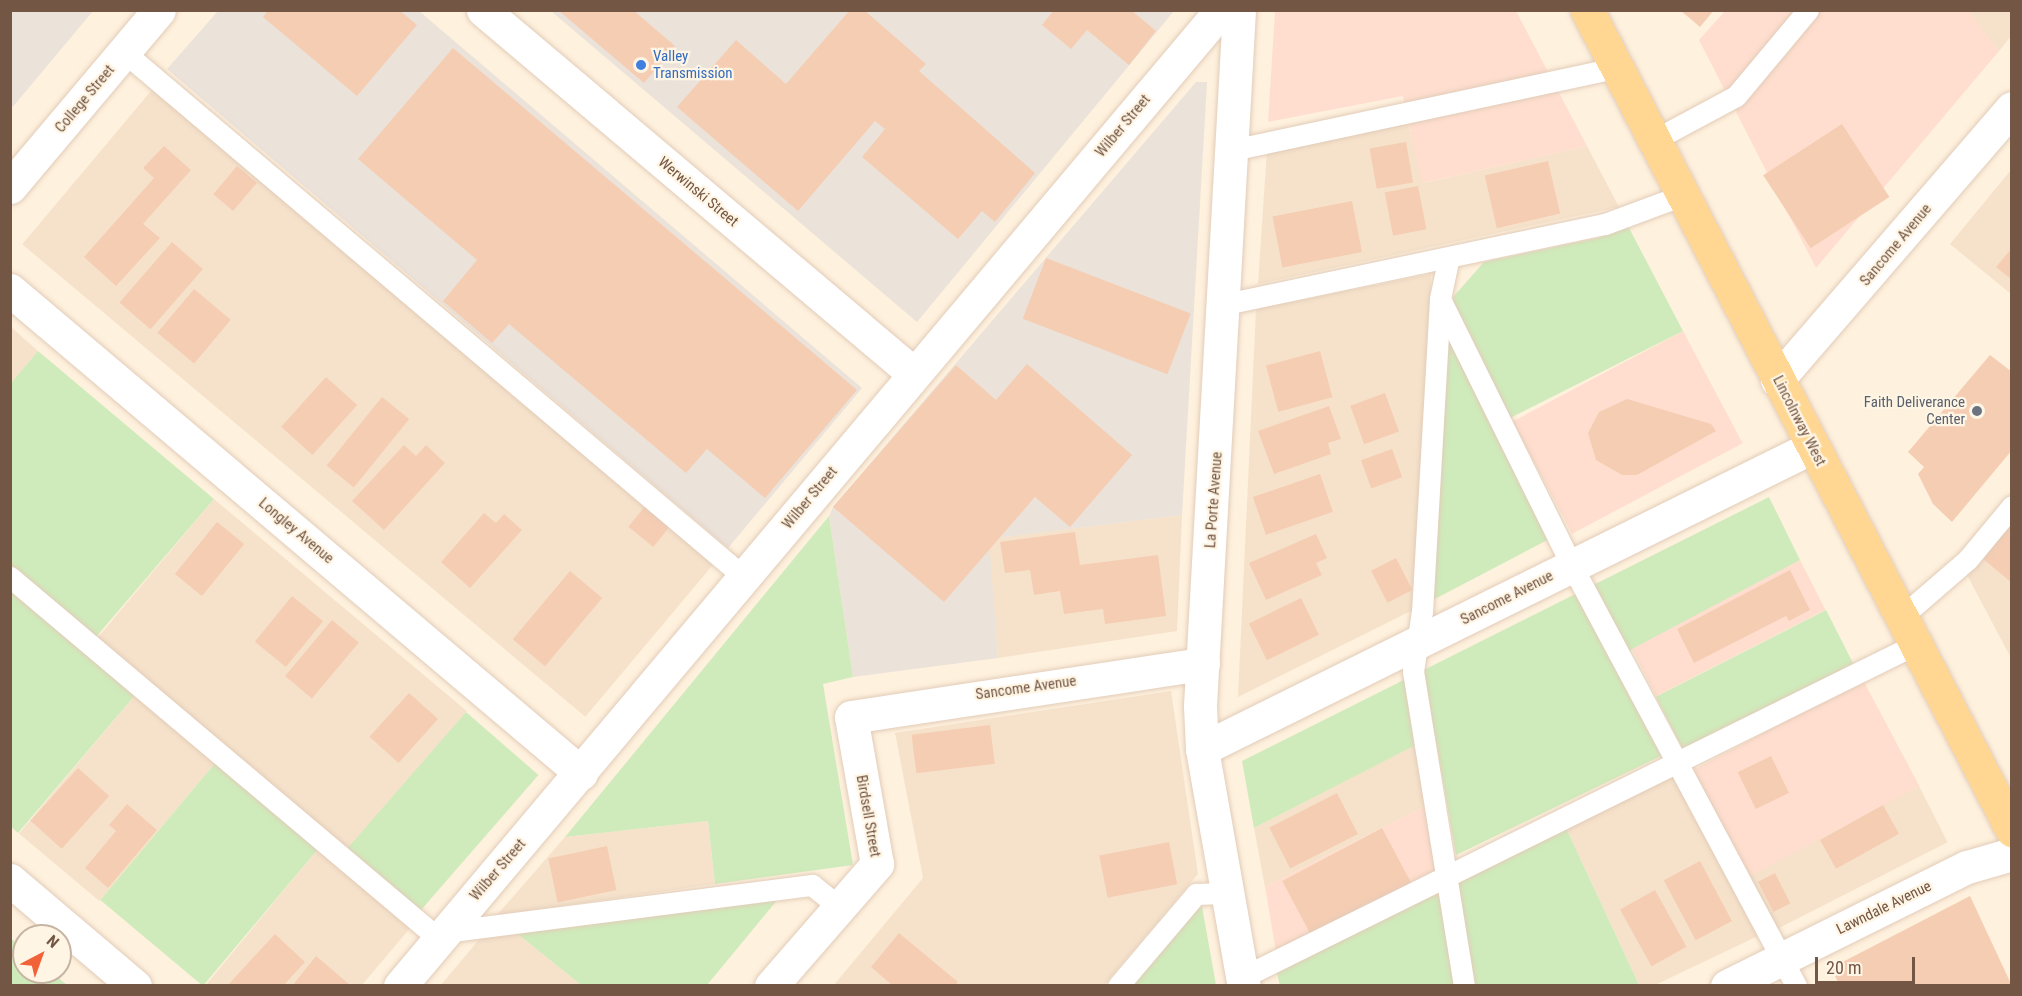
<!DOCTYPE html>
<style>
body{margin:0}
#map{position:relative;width:2022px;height:996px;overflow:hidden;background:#fef1dd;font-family:"Roboto Condensed",sans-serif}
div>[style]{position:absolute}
.residential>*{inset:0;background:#f6e2cb;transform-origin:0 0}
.commercial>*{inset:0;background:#ffdecf;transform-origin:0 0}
.industrial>*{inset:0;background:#ebe2da}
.green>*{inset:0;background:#cfebbb;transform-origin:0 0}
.building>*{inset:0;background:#f5cdb3;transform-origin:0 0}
.roads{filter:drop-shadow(0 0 2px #e2ccb9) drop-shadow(0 0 2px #e2ccb9)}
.service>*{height:21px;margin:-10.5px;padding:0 10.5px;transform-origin:10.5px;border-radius:10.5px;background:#fff}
.minor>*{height:33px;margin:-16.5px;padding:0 16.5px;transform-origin:16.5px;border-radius:16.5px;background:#fff}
.tertiary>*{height:33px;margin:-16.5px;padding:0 16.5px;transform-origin:16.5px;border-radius:16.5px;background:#fff}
.primary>*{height:33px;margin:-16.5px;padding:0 16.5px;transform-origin:16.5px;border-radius:16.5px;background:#ffd792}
.dots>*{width:16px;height:16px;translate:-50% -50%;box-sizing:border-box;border:3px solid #fff5e4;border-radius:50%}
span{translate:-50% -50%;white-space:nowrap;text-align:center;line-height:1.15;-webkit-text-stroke:4.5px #fff5e4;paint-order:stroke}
.shop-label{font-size:15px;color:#366cbe}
.left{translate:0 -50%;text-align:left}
.street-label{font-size:15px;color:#745644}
.worship-label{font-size:15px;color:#5b616d}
.right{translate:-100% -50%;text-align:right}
.frame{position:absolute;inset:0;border:12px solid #745644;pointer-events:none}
.north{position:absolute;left:12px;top:924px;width:60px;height:60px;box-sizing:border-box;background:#fff5e4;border:2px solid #c7b5a4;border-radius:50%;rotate:41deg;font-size:16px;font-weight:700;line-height:24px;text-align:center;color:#745644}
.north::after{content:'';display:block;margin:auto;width:21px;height:27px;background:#f16238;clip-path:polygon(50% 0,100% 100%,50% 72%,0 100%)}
.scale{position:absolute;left:1815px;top:957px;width:100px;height:27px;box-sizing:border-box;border:3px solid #745644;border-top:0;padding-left:8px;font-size:18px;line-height:21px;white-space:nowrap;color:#745644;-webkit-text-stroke:4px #fff5e4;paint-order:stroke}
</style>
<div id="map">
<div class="residential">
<i style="clip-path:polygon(1967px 11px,2011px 11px,2011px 36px,1999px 51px)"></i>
<i style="left:156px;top:85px;width:735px;height:208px;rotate:40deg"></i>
<i style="clip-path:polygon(1408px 121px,1423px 183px,1587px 146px,1619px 207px,1258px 284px,1267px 149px)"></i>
<i style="clip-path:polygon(2011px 170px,2011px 294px,1950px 244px)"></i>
<i style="clip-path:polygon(1431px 274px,1413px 610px,1238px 697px,1256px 309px)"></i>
<i style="clip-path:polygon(11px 327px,38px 351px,11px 383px)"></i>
<i style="left:214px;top:499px;width:330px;height:182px;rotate:40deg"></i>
<i style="clip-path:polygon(1182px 515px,1177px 631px,998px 658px,988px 539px)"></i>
<i style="clip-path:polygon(2011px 524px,2011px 658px,1967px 575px)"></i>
<i style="clip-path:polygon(1171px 691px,1198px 874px,1104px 985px,833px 986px,923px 878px,895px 733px)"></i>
<i style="left:136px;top:694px;width:105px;height:182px;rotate:40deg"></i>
<i style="clip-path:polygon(1414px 745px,1427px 805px,1265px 887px,1254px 828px)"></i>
<i style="clip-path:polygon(1672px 775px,1758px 936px,1655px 985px,1639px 985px,1566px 828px)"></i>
<i style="left:1919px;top:786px;width:63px;height:193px;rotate:63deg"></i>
<i style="clip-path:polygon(708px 821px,715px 884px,497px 915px,565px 837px)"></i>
<i style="clip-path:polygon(318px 849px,411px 927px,362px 985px,205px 986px)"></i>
<i style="clip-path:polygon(514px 931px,581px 985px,440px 986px,482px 936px)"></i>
</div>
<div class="commercial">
<i style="clip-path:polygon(1967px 10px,1999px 51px,1816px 268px,1699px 40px,1725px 11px)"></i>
<i style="clip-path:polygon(1275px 11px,1516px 11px,1587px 146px,1422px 183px,1403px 96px,1268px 122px)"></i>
<i style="left:1683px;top:331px;width:127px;height:193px;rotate:62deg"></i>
<i style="left:1800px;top:560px;width:56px;height:190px;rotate:63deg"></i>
<i style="left:1863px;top:680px;width:120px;height:193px;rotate:62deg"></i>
<i style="clip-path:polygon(1427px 805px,1439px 869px,1276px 952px,1265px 887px)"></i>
</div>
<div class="industrial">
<i style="clip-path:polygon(11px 10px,93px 11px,11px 109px,10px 11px)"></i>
<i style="clip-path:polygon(218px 11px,419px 11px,862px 388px,728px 548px,167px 69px)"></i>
<i style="clip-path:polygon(551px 11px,1174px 11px,917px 322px)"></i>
<i style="clip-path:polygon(1196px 82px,1207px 82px,1182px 515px,989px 539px,998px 658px,853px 677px,829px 516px,833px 507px)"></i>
</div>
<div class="green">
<i style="clip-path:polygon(1628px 226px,1683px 331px,1498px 424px,1553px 537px,1431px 601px,1446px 325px,1454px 296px,1484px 262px,1598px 238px)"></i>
<i style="clip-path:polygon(38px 351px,214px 499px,96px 637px,11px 565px,11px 383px)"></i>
<i style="clip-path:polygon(1769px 497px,1800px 560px,1632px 649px,1619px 670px,1663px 755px,1456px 855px,1435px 735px,1254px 828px,1242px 761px)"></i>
<i style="clip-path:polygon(829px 516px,853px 677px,823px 684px,853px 865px,715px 884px,708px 821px,565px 837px)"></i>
<i style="clip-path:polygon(10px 588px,136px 694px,18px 833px,10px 826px)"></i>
<i style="left:1826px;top:610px;width:60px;height:191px;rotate:63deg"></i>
<i style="left:466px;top:712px;width:96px;height:183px;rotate:41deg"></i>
<i style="left:216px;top:762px;width:134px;height:180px;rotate:40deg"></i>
<i style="clip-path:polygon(1566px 828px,1639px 985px,1280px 986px,1277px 973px)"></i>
<i style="clip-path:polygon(778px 899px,707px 985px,581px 985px,514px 931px)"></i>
<i style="clip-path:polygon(1201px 901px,1216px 985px,1131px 985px)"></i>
<i style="clip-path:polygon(10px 938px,24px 949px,24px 972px,51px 972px,67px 985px,11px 985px)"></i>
</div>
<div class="building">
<i style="clip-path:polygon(268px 10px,399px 10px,417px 25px,357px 96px,263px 17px)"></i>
<i style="clip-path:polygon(558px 10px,633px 10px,675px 46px,644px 83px)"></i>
<i style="clip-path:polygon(850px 10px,864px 10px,926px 64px,919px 71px,1035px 173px,995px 222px,982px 211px,958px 239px,862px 157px,885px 129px,875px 121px,798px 211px,677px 107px,736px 40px,786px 84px)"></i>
<i style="clip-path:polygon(1054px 10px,1131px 10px,1156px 31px,1129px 65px,1087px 30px,1071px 49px,1042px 25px)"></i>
<i style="clip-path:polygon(1680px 10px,1714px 10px,1700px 27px)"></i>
<i style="clip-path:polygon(453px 48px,857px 390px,765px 498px,707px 449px,686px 473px,509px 324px,492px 343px,443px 301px,477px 260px,358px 159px)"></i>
<i style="left:1842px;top:124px;width:87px;height:94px;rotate:57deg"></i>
<i style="left:1406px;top:142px;width:41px;height:37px;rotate:80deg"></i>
<i style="clip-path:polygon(164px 146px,191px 170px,143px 224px,160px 238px,116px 286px,84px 257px,154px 178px,143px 168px)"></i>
<i style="left:1548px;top:161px;width:54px;height:65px;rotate:77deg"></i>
<i style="left:237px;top:166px;width:26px;height:37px;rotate:40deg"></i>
<i style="left:1418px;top:186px;width:44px;height:34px;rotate:79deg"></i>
<i style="left:1352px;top:201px;width:52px;height:81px;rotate:79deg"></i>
<i style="left:172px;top:242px;width:41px;height:80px;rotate:41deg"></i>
<i style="clip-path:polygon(2012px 248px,2012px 280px,1996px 267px)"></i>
<i style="left:1046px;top:258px;width:155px;height:65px;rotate:21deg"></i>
<i style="left:194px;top:289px;width:48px;height:57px;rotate:40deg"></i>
<i style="left:1320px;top:351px;width:48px;height:56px;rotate:75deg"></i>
<i style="clip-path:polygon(1990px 355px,2012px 372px,2012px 450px,1952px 522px,1933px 504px,1918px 474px,1924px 467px,1908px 452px)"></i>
<i style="clip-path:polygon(1027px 364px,1132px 455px,1070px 527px,1035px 497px,944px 602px,833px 507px,956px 365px,996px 400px)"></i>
<i style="left:326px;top:377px;width:42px;height:67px;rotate:42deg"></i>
<i style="left:1385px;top:393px;width:41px;height:37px;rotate:70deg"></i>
<i style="left:382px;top:397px;width:35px;height:88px;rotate:39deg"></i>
<i style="clip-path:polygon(1627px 399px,1711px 424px,1716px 431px,1637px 475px,1622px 475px,1596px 460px,1588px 433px,1599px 412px)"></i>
<i style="clip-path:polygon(1329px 406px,1341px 439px,1328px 443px,1331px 454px,1274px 474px,1258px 431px)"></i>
<i style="clip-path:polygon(404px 445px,416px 456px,426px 445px,445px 463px,384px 530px,352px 501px)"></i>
<i style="left:1392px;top:449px;width:30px;height:33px;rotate:70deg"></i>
<i style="left:1320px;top:474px;width:40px;height:71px;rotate:71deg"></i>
<i style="left:646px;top:505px;width:32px;height:28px;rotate:39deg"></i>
<i style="clip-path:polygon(484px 513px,496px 523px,504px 514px,522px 530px,470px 588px,441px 562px)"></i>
<i style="left:217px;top:522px;width:35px;height:67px;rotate:39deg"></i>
<i style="clip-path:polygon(2012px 523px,2012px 583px,1982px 558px)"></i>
<i style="clip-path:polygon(1075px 532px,1080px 565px,1158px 555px,1166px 616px,1105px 624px,1103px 609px,1064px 614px,1060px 591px,1034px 595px,1030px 570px,1005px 573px,1000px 542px)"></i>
<i style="clip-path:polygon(1316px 534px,1327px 558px,1316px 563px,1322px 575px,1266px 600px,1249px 563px)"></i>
<i style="left:1396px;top:558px;width:36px;height:28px;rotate:63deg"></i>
<i style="clip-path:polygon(1790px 570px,1810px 610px,1789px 621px,1786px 616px,1694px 663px,1677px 629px)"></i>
<i style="left:570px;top:571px;width:42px;height:89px;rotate:40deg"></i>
<i style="left:292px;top:596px;width:40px;height:59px;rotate:39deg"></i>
<i style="left:1301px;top:598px;width:41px;height:58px;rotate:64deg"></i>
<i style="left:332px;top:620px;width:35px;height:73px;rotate:40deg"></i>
<i style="left:409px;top:693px;width:39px;height:59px;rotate:42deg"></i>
<i style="left:990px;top:725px;width:39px;height:79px;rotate:83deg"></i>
<i style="left:1771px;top:756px;width:41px;height:37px;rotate:64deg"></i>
<i style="left:78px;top:768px;width:42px;height:71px;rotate:42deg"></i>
<i style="left:1337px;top:793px;width:46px;height:76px;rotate:63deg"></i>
<i style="clip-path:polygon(127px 804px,157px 830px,108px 888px,85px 868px,116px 831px,109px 825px)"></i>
<i style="left:1883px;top:805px;width:33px;height:72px;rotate:61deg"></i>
<i style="left:1382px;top:828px;width:62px;height:113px;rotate:62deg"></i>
<i style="left:1169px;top:842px;width:43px;height:71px;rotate:79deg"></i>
<i style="left:607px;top:846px;width:45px;height:60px;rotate:78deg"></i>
<i style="left:1700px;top:861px;width:68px;height:41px;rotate:62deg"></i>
<i style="left:1775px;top:873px;width:34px;height:19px;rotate:63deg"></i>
<i style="left:1655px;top:890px;width:65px;height:40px;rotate:61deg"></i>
<i style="clip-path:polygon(1970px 896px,2012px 986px,1840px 986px,1831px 968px)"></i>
<i style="clip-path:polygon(899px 933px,958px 982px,955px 986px,893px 986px,871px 967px)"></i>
<i style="clip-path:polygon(275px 934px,305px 962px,283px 986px,227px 986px)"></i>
<i style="clip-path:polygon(316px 956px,349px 984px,348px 986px,292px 986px)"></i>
</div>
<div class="roads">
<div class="service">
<i style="left:124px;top:52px;width:812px;rotate:40.26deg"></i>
<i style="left:1654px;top:140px;width:93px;rotate:-28.2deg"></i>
<i style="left:1736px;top:96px;width:112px;rotate:-50.1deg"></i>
<i style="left:1232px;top:150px;width:393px;rotate:-12.1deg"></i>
<i style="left:1448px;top:261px;width:39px;rotate:102deg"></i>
<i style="left:1440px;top:299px;width:298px;rotate:63.7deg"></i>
<i style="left:1572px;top:566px;width:476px;rotate:61.9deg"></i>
<i style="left:1440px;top:300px;width:312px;rotate:93.3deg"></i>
<i style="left:1422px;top:611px;width:61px;rotate:98.5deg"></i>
<i style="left:1413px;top:671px;width:319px;rotate:80.8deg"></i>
<i style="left:1225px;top:304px;width:388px;rotate:-11.9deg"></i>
<i style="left:1605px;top:224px;width:83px;rotate:-20.4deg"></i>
<i style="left:10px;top:577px;width:561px;rotate:40.16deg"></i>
<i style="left:1900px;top:618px;width:90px;rotate:-40.9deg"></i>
<i style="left:1968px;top:559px;width:69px;rotate:-50.3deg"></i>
<i style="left:444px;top:932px;width:371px;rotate:-7.3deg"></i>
<i style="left:812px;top:885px;width:35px;rotate:39deg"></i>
<i style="left:1243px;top:977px;width:749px;rotate:-26.33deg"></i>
<i style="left:1118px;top:986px;width:121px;rotate:-49.7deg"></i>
<i style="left:1196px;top:894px;width:33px;rotate:-2deg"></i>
</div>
<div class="minor">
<i style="left:483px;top:10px;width:564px;rotate:40.18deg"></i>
<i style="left:10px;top:290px;width:748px;rotate:40.23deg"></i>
<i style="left:1777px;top:380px;width:359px;rotate:-49.2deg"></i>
<i style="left:1202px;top:749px;width:681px;rotate:-26.34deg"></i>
<i style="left:10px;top:880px;width:164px;rotate:40.3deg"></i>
<i style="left:400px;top:986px;width:1275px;rotate:-49.93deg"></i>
<i style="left:771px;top:986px;width:162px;rotate:-49deg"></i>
<i style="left:877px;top:864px;width:149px;rotate:-100deg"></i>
<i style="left:851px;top:717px;width:356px;rotate:-8.6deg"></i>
<i style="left:1727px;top:986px;width:268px;rotate:-26.4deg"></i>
<i style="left:1967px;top:867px;width:47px;rotate:-16.1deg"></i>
</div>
<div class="tertiary">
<i style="left:1239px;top:10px;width:697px;rotate:93.21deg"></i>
<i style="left:1200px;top:706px;width:43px;rotate:87.3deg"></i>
<i style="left:1202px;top:749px;width:241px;rotate:80deg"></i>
<i style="left:10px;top:187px;width:231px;rotate:-49.9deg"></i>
</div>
<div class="primary">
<i style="left:1587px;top:10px;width:924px;rotate:62.6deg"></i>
</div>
</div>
<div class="dots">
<i style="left:641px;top:65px;background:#3f7fe0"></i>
<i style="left:1977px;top:411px;background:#6b7280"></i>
</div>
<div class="shop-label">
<span class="left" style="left:653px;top:65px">Valley<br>Transmission</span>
</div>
<div class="street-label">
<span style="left:85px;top:99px;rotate:-50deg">College Street</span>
<span style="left:1123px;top:126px;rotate:-50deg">Wilber Street</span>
<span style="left:698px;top:192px;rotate:40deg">Werwinski Street</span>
<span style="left:1896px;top:245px;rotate:-50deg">Sancome Avenue</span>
<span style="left:1799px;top:421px;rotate:63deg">Lincolnway West</span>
<span style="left:810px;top:498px;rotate:-50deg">Wilber Street</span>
<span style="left:1214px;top:500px;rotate:-86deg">La Porte Avenue</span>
<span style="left:296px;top:531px;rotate:40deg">Longley Avenue</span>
<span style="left:1507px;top:598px;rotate:-27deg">Sancome Avenue</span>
<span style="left:1026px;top:688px;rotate:-8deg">Sancome Avenue</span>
<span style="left:868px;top:816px;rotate:80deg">Birdsell Street</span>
<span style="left:498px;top:870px;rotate:-49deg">Wilber Street</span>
<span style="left:1884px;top:908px;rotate:-26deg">Lawndale Avenue</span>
</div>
<div class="worship-label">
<span class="right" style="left:1965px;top:411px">Faith Deliverance<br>Center</span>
</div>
<div class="frame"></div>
<div class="north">N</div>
<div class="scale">20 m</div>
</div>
